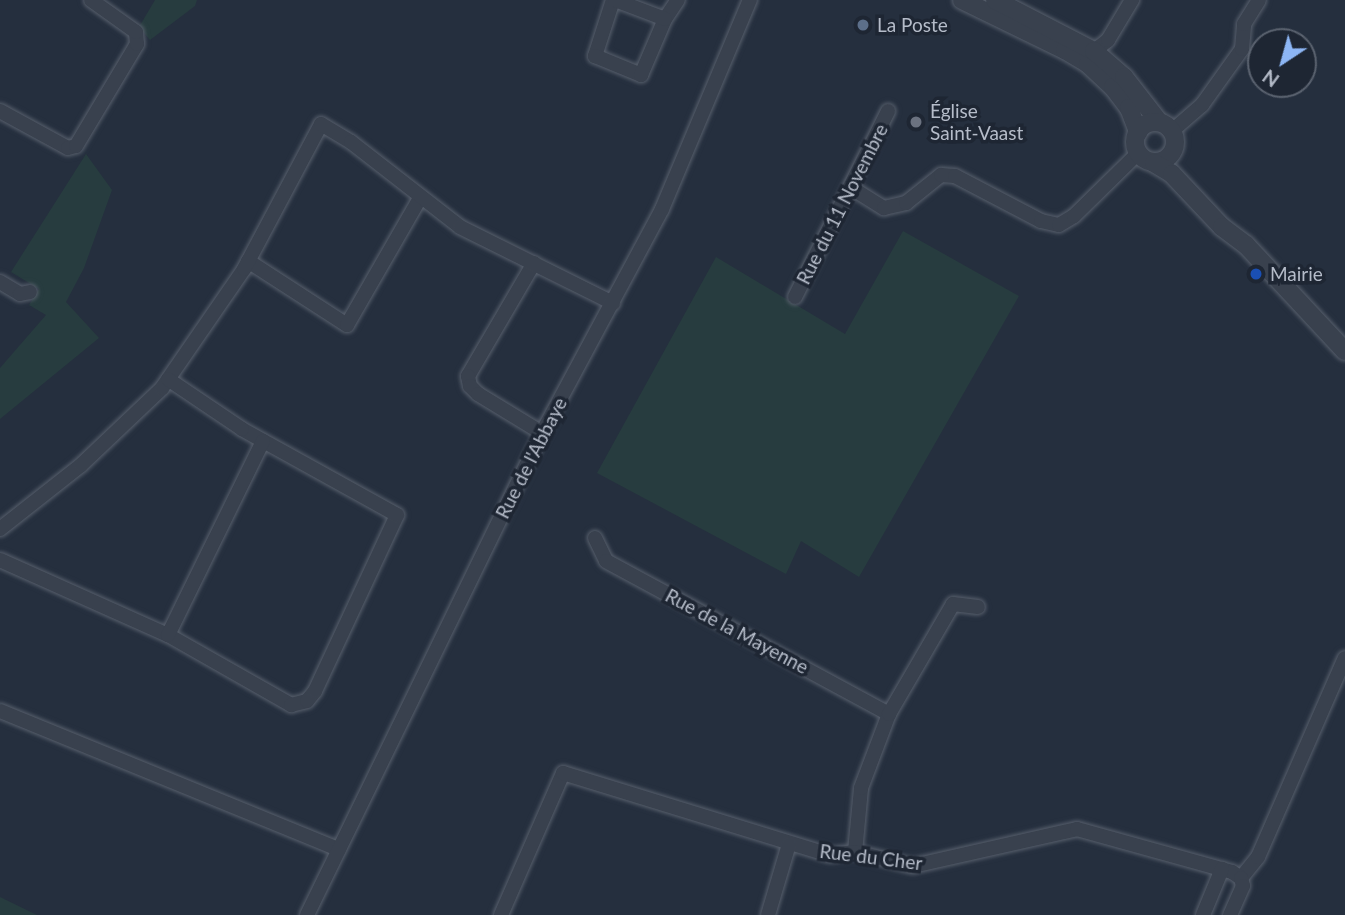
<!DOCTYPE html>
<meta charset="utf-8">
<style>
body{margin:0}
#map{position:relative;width:1345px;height:915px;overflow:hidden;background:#252f3e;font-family:Lato,sans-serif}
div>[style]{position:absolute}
.green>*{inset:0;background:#273c3f}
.roads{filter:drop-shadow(0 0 2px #575f6c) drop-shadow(0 0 2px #575f6c)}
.minor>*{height:14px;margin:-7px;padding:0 7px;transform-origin:7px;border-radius:7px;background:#39414e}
.tertiary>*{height:18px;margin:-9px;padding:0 9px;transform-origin:9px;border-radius:9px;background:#39414e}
.tertiary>.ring{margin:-9px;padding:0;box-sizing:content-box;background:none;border:18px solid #39414e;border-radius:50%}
.dots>*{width:19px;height:19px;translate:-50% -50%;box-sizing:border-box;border:4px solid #1e2633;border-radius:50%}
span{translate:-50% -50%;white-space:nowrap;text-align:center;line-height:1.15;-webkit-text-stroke:7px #1e2633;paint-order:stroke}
.poi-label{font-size:19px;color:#b5bcc9}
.left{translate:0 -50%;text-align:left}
.street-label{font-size:19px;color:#b5bcc9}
.north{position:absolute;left:1247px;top:28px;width:70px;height:70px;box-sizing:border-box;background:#1e2633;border:2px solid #5a626f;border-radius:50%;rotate:216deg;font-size:19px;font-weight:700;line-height:28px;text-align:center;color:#b5bcc9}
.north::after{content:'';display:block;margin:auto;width:24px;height:32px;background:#8db6f5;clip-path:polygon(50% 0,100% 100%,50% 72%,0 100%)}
</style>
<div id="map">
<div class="green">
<i style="clip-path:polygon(155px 0,197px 0,195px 6px,150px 40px,139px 27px)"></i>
<i style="clip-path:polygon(86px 154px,112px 190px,84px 268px,66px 302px,99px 338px,0 419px,0 368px,46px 315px,29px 305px,39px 289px,11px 272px)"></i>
<i style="clip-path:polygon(903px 231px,1019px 296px,859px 577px,801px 541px,786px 574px,597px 473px,716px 257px,845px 334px)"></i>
<i style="clip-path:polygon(0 897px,37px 915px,0 915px)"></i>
</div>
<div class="roads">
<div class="minor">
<i style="left:613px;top:0;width:59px;rotate:107.8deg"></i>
<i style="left:595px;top:56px;width:50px;rotate:22.4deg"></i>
<i style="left:641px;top:75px;width:61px;rotate:-66.8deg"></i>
<i style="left:665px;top:19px;width:23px;rotate:-56deg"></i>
<i style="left:615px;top:0;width:53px;rotate:20.8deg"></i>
<i style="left:1094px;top:51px;width:18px;rotate:-38deg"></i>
<i style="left:1108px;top:40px;width:47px;rotate:-59deg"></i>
<i style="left:0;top:111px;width:77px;rotate:28.6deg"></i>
<i style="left:68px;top:148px;width:8px;rotate:-14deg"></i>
<i style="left:76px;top:146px;width:119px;rotate:-59.1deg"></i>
<i style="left:137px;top:44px;width:12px;rotate:-95deg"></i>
<i style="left:136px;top:32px;width:55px;rotate:-144.6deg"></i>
<i style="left:1172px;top:131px;width:40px;rotate:-41deg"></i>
<i style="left:1202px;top:105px;width:69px;rotate:-54.5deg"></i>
<i style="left:1242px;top:49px;width:25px;rotate:-85deg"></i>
<i style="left:1244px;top:24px;width:28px;rotate:-58deg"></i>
<i style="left:850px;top:187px;width:40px;rotate:32deg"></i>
<i style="left:884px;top:208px;width:23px;rotate:-13deg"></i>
<i style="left:906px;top:203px;width:45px;rotate:-38.7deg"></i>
<i style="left:941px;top:175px;width:14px;rotate:4deg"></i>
<i style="left:955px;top:176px;width:97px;rotate:27.6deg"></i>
<i style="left:1041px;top:221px;width:18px;rotate:13deg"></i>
<i style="left:1059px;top:225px;width:17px;rotate:-31deg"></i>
<i style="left:1074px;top:216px;width:90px;rotate:-44.5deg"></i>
<i style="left:248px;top:261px;width:118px;rotate:32.9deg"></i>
<i style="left:347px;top:325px;width:146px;rotate:-60.1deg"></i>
<i style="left:534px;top:263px;width:131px;rotate:120.3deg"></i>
<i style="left:468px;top:376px;width:10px;rotate:79deg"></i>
<i style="left:470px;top:386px;width:11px;rotate:45deg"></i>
<i style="left:478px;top:394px;width:75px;rotate:31.4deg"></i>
<i style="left:0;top:282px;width:23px;rotate:31deg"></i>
<i style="left:20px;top:294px;width:10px;rotate:-11deg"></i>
<i style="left:795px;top:297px;width:208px;rotate:-63.4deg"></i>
<i style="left:0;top:529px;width:103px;rotate:-38.3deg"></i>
<i style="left:81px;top:465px;width:112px;rotate:-43.5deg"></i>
<i style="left:162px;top:388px;width:145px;rotate:-55.4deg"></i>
<i style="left:244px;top:269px;width:164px;rotate:-62deg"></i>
<i style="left:321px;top:124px;width:35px;rotate:31deg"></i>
<i style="left:351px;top:142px;width:138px;rotate:37.9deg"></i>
<i style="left:460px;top:227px;width:171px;rotate:26.4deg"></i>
<i style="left:595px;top:538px;width:25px;rotate:64deg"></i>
<i style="left:606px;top:561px;width:322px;rotate:28.4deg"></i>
<i style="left:0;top:560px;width:184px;rotate:24.1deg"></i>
<i style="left:168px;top:635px;width:142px;rotate:29.6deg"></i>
<i style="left:291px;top:705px;width:16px;rotate:-14deg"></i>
<i style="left:307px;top:701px;width:13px;rotate:-51deg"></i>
<i style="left:315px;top:691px;width:194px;rotate:-65deg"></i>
<i style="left:397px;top:515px;width:177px;rotate:-151deg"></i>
<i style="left:242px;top:429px;width:89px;rotate:-146deg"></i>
<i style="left:168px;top:635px;width:216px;rotate:-63.9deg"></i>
<i style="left:0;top:711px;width:366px;rotate:22.2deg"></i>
<i style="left:855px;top:852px;width:64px;rotate:-84.6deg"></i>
<i style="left:861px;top:788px;width:79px;rotate:-69.3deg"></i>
<i style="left:889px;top:714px;width:127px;rotate:-59.8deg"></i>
<i style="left:953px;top:604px;width:25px;rotate:7deg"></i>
<i style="left:1241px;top:878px;width:27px;rotate:-51deg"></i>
<i style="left:1258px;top:857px;width:217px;rotate:-66.4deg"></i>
<i style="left:307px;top:915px;width:536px;rotate:-64.01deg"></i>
<i style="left:542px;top:433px;width:254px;rotate:-61.8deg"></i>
<i style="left:662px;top:209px;width:227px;rotate:-67.2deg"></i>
<i style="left:501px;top:915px;width:155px;rotate:-66.4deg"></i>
<i style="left:563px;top:773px;width:279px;rotate:17.1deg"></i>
<i style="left:830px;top:855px;width:25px;rotate:-7deg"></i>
<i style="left:855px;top:852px;width:60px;rotate:13.6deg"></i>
<i style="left:913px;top:866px;width:168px;rotate:-12.7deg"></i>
<i style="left:1077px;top:829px;width:161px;rotate:15.5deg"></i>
<i style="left:1232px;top:872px;width:11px;rotate:34deg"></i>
<i style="left:1241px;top:878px;width:8px;rotate:76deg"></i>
<i style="left:1243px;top:886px;width:32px;rotate:114deg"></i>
<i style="left:768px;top:915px;width:74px;rotate:-73.5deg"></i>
<i style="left:1203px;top:915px;width:50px;rotate:-67.6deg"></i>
</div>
<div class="tertiary">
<i style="left:962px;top:0;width:114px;rotate:25.9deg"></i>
<i style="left:1065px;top:50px;width:27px;rotate:31deg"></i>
<i style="left:1088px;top:64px;width:34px;rotate:43deg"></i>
<i style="left:1113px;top:87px;width:26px;rotate:53deg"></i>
<i style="left:1129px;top:108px;width:26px;rotate:69deg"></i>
<i style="left:995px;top:0;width:111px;rotate:27.3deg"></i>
<i style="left:1094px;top:51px;width:40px;rotate:41deg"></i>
<i style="left:1124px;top:77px;width:57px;rotate:52.1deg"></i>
<i class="ring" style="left:1135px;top:122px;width:22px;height:22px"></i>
<i style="left:1154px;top:163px;width:21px;rotate:31deg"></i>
<i style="left:1172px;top:174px;width:73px;rotate:46.7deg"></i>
<i style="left:1222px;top:227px;width:30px;rotate:37deg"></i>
<i style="left:1246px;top:245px;width:145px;rotate:47deg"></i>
</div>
</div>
<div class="dots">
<i style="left:863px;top:25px;background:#5c6f8a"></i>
<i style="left:916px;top:122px;background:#6b7280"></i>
<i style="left:1256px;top:274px;background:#1a4fb4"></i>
</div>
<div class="poi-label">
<span class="left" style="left:877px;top:25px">La Poste</span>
<span class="left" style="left:930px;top:122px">Église<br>Saint-Vaast</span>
<span class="left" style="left:1270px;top:274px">Mairie</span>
</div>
<div class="street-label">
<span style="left:842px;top:204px;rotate:-63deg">Rue du 11 Novembre</span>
<span style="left:531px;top:458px;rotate:-63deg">Rue de l'Abbaye</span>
<span style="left:737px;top:631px;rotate:28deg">Rue de la Mayenne</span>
<span style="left:871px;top:857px;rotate:7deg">Rue du Cher</span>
</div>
<div class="north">N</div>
</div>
